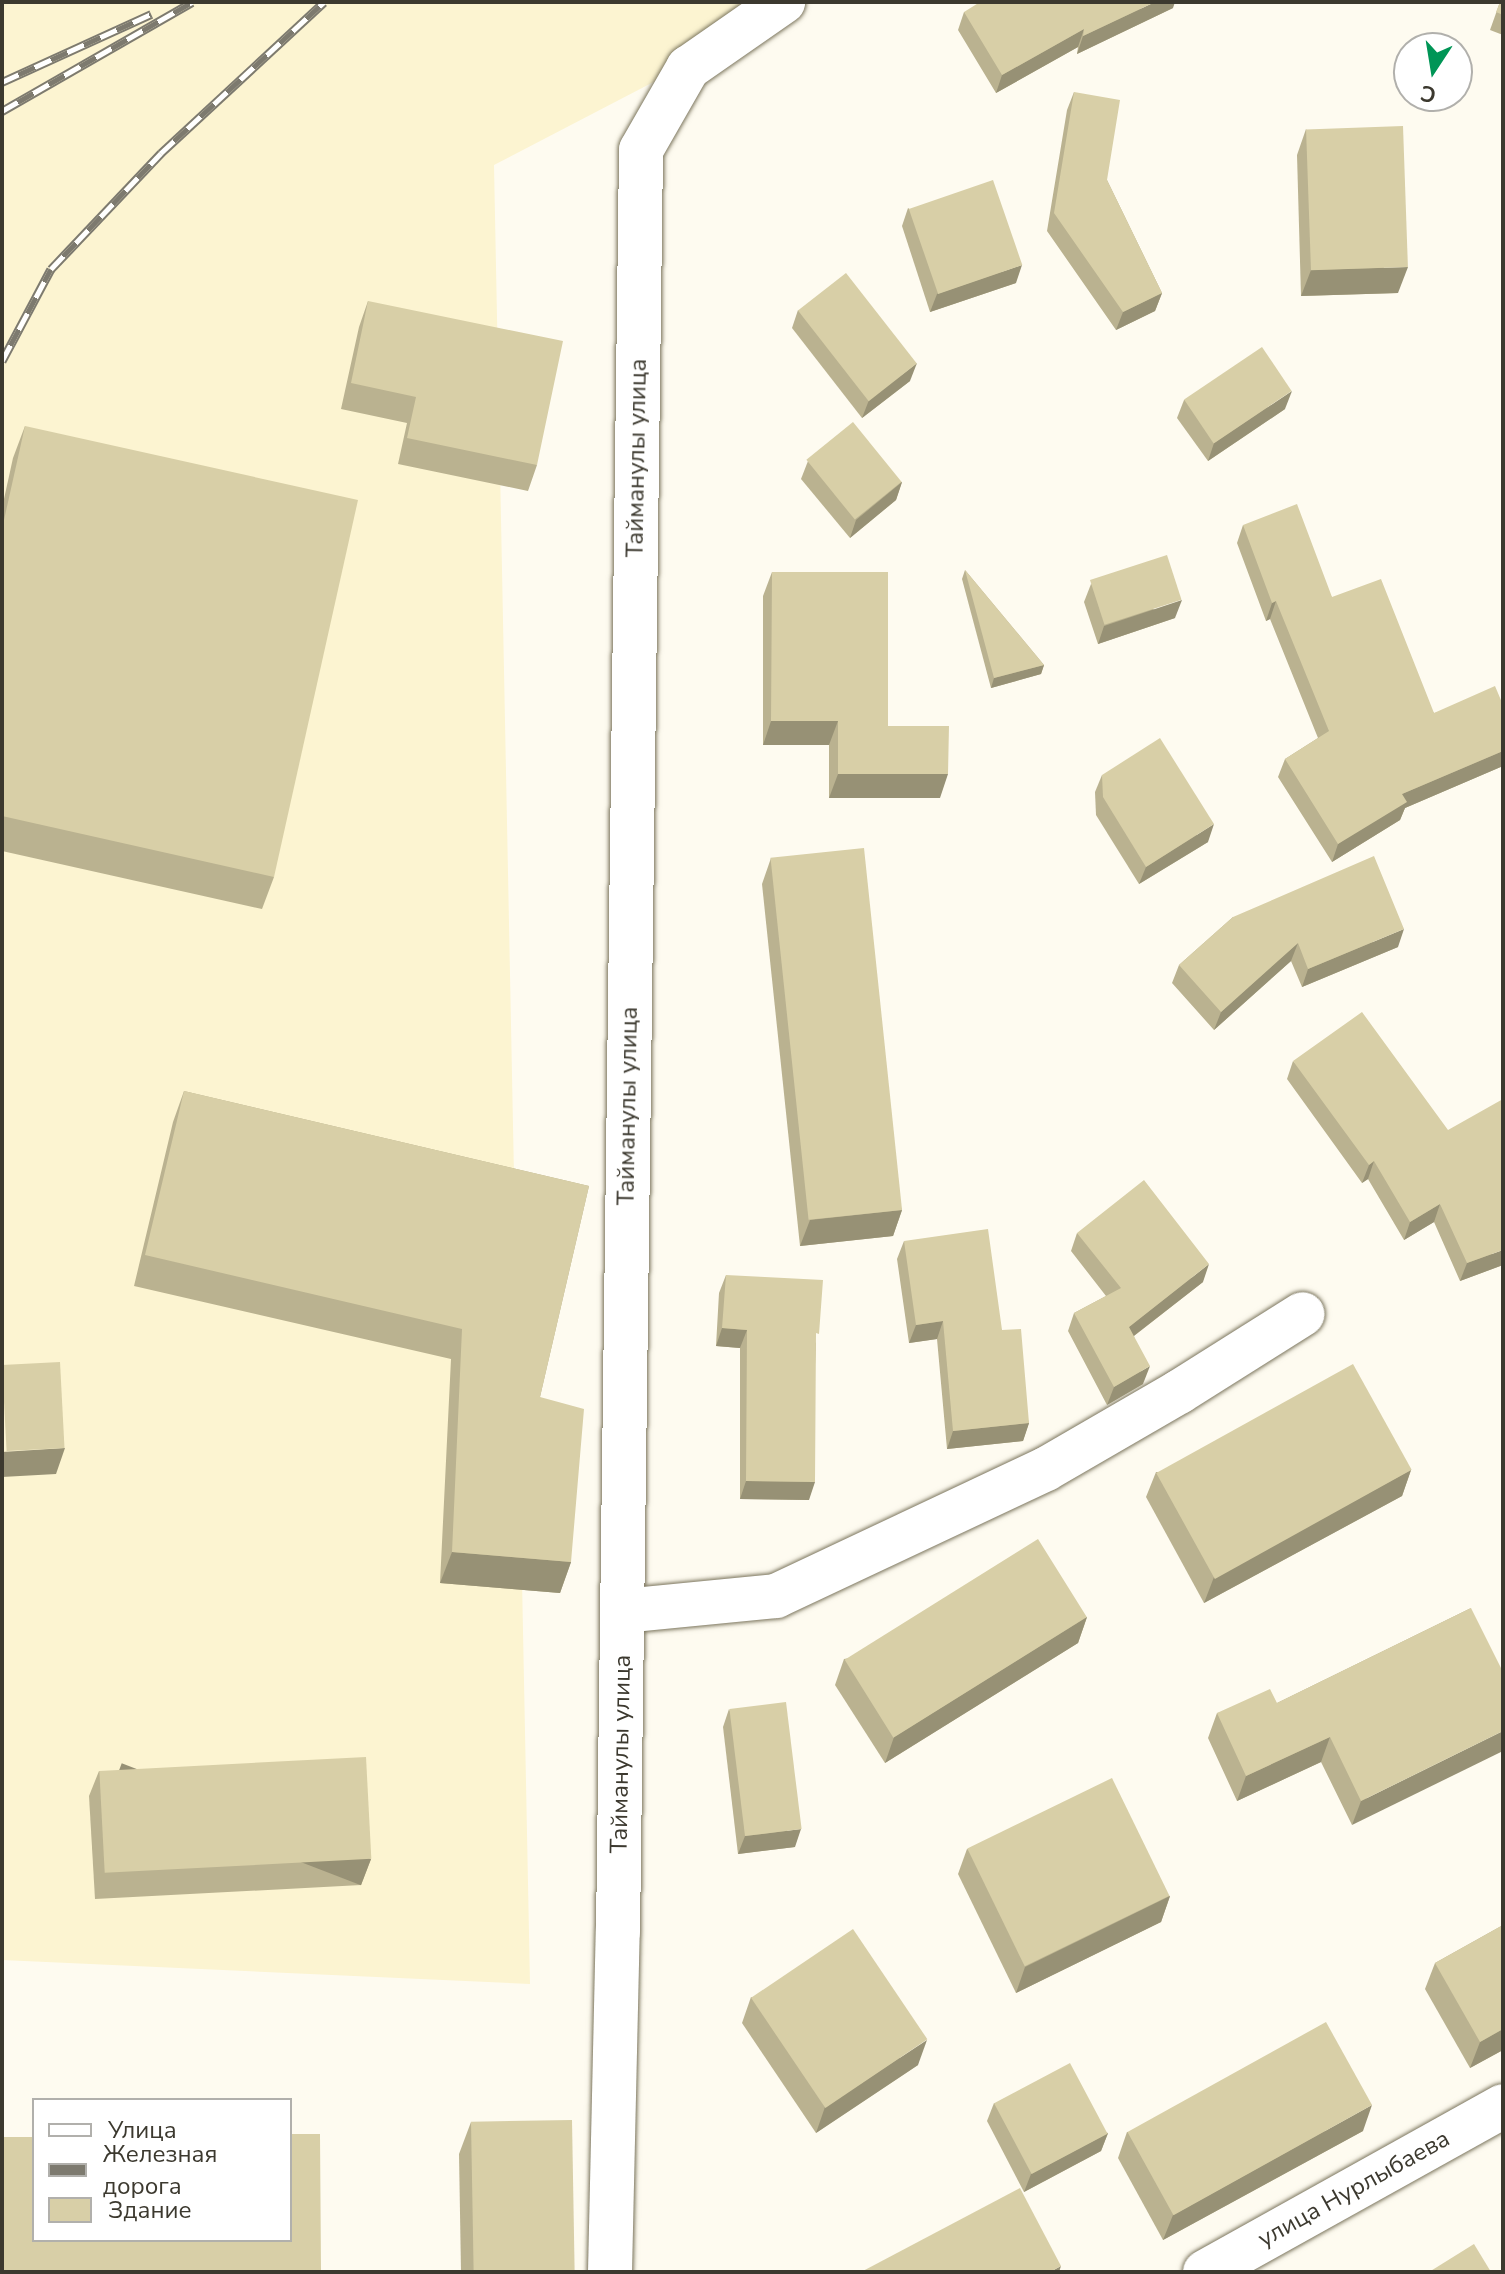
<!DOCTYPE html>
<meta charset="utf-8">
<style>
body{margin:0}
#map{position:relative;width:1505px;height:2274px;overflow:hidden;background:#fefbf0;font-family:"Nunito Sans",sans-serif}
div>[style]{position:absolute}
.built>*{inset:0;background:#fcf4d1}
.roads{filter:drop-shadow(0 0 2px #7c765e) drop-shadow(0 0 2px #7c765e)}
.street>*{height:44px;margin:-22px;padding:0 22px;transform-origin:22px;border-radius:22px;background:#fff}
.secondary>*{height:44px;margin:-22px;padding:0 22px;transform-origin:22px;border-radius:22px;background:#fff}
.rail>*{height:9px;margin-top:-4.5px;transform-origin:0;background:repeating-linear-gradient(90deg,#fff 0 18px,#7d7a6f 0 36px);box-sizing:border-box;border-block:2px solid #7d7a6f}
.wall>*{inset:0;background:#bab290}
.shaded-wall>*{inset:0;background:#979175;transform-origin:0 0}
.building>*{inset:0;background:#d8cfa7;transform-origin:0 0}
span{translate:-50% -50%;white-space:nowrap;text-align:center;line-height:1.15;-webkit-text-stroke:6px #fff;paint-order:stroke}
.street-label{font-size:24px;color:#3c392f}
.frame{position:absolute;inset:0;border:4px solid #3c392f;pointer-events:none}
.legend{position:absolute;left:32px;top:2098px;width:260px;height:144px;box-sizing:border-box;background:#fff;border:2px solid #b1b0ac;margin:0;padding:10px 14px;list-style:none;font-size:24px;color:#3c392f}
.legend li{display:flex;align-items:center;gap:16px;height:40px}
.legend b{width:40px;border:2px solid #b1b0ac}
.north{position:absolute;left:1393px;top:32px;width:80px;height:80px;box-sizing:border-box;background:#fff;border:2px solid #b1b0ac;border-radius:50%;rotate:192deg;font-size:22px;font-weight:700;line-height:32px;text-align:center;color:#3c392f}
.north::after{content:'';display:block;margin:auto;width:28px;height:36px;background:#009556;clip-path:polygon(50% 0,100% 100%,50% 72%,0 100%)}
</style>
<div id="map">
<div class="built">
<i style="clip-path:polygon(2px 2px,807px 2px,494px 165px,530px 1984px,2px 1960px)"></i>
</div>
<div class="roads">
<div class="street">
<i style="left:623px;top:1611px;width:154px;rotate:-5.6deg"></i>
<i style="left:776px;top:1596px;width:298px;rotate:-25.2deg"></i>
<i style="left:1046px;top:1469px;width:154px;rotate:-30.1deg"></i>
<i style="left:1179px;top:1392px;width:146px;rotate:-32.2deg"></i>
<i style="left:1205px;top:2272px;width:341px;rotate:-29.1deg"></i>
</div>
<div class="secondary">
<i style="left:610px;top:2272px;width:340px;rotate:-88.7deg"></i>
<i style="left:618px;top:1932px;width:1782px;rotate:-89.26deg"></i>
<i style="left:641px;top:150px;width:95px;rotate:-60.2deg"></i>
<i style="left:688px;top:68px;width:116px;rotate:-34.8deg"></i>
</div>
</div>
<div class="rail">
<i style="left:2px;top:82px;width:164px;rotate:-24.5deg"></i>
<i style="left:2px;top:111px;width:219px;rotate:-29.8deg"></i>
<i style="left:2px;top:361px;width:104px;rotate:-62deg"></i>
<i style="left:51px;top:269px;width:160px;rotate:-46.5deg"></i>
<i style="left:161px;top:153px;width:222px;rotate:-42.8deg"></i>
</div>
<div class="wall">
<i style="clip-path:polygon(1500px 2px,1503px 2px,1503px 35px,1490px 30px)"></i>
<i style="clip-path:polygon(1173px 8px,1077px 54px,1078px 47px,996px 93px,958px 30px,964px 12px)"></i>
<i style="clip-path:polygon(1074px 92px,1107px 180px,1162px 293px,1155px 311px,1116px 330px,1047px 231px,1067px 110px)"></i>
<i style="clip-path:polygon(1306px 129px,1398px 293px,1301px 296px,1297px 155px)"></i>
<i style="clip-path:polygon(908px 208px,1016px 283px,930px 312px,902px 226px)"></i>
<i style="clip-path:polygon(368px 301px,537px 465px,528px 491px,398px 464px,407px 423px,341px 409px,359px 327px)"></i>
<i style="clip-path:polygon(798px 310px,910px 381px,862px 418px,792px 328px)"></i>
<i style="clip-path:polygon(1184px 400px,1285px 409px,1208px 461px,1177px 418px)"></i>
<i style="clip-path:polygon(25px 426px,274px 877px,262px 909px,2px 851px,2px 508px,13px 458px)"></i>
<i style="clip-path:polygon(808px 461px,902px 482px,896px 500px,850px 538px,801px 479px)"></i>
<i style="clip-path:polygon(1243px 525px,1332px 597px,1434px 713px,1503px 705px,1503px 766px,1405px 808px,1400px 820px,1332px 862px,1278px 777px,1285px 759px,1318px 738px,1270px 619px,1266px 621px,1237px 543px)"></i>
<i style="clip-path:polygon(965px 570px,1044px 665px,1041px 674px,991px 688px,962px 579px)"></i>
<i style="clip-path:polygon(772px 572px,888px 726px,940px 798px,829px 798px,829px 745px,763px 745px,763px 596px)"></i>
<i style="clip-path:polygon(1091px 584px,1175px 618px,1098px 644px,1084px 602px)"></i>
<i style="clip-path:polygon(1102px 775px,1208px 842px,1139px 884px,1096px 815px,1095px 792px)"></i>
<i style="clip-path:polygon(771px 858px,902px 1210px,893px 1236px,800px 1246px,762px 884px)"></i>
<i style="clip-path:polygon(1233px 917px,1398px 947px,1302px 987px,1291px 961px,1214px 1030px,1172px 983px,1179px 965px)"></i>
<i style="clip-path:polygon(1293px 1061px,1503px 1265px,1460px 1281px,1434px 1222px,1404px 1240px,1368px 1179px,1362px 1183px,1287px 1079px)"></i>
<i style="clip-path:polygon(184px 1091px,589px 1186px,540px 1397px,571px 1562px,560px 1593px,440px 1583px,451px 1359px,134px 1286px,173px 1122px)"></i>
<i style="clip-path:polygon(1077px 1233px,1203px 1282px,1134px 1336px,1143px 1384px,1107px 1405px,1068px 1331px,1074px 1313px,1106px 1296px,1071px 1251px)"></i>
<i style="clip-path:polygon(904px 1241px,1002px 1330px,1029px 1423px,1023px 1441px,947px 1449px,937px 1339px,909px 1343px,897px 1259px)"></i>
<i style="clip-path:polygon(726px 1275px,816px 1343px,809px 1500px,740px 1499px,740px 1348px,716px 1346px,719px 1293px)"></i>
<i style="clip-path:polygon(1411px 1470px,1402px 1496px,1204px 1603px,1146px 1497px,1156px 1472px)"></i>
<i style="clip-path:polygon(1471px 1608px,1352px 1825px,1321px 1762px,1237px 1801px,1208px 1738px,1217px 1713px,1277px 1703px)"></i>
<i style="clip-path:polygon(1087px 1617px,1078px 1643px,885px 1763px,835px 1685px,844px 1659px)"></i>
<i style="clip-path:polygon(729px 1709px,795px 1847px,738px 1854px,723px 1727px)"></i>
<i style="clip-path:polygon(99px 1771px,371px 1859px,361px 1885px,95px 1899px,89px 1796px)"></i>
<i style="clip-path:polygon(967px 1849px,1170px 1896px,1161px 1922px,1016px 1993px,958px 1874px)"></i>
<i style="clip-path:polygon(1503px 1925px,1503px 2050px,1470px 2068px,1425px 1989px,1435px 1963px)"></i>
<i style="clip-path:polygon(751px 1997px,918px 2065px,816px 2133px,742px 2023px)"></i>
<i style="clip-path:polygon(994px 2103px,1108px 2133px,1101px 2151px,1024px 2192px,987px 2121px)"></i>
<i style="clip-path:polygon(471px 2122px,575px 2272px,461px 2272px,459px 2154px)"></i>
<i style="clip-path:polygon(1363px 2131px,1163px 2240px,1118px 2158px,1127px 2132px)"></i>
</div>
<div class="shaded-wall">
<i style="clip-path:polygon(1155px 2px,1175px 2px,1173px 8px,1077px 54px,1083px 36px)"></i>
<i style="clip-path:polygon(1084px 29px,1078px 47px,996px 93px,1002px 75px)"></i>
<i style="clip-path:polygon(1022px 265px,1016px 283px,930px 312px,937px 294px)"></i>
<i style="clip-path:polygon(1408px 267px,1398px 293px,1301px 296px,1311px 270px)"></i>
<i style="clip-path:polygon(1162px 293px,1155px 311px,1116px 330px,1123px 312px)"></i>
<i style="clip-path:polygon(917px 363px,910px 381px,862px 418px,869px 400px)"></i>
<i style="clip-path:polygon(1292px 391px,1285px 409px,1208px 461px,1214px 443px)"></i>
<i style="clip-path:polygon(902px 482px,896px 500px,850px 538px,856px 520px)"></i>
<i style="clip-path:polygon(1182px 600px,1175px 618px,1098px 644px,1104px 626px)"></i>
<i style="clip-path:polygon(1276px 601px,1270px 619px,1266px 621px,1272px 603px)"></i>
<i style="clip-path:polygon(1044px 665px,1041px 674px,991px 688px,994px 678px)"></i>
<i style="clip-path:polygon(771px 721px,838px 721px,829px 745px,763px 745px)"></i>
<i style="clip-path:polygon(1503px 751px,1503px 766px,1405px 808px,1400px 820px,1332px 862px,1338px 844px,1402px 794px)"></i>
<i style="clip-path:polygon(838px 774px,948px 774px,940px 798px,829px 798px)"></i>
<i style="clip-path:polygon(1214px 824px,1208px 842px,1139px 884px,1146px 867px)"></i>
<i style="clip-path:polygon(1404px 929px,1398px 947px,1302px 987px,1308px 969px)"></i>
<i style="clip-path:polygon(1298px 943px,1291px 961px,1214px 1030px,1221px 1012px)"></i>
<i style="clip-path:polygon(1374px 1161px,1368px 1179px,1362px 1183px,1369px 1165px)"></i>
<i style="clip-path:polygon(1440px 1204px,1434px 1222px,1404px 1240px,1410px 1222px)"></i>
<i style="clip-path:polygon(902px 1210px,893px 1236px,800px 1246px,810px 1220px)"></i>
<i style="clip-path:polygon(1503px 1250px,1503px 1265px,1460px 1281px,1467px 1263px)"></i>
<i style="clip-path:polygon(1209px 1264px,1203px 1282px,1122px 1345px,1129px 1327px)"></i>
<i style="clip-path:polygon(943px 1321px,937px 1339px,909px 1343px,916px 1325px)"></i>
<i style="clip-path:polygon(722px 1328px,747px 1330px,740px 1348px,716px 1346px)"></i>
<i style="clip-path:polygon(1150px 1366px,1143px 1384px,1107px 1405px,1114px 1387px)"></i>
<i style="clip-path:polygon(1029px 1423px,1023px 1441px,947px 1449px,953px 1431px)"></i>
<i style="clip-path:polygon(65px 1448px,56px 1474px,2px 1477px,2px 1452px)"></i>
<i style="clip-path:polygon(1411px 1470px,1402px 1496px,1204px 1603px,1214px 1577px)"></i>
<i style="clip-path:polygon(746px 1481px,815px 1482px,809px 1500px,740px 1499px)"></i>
<i style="clip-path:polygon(452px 1552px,571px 1562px,560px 1593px,440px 1583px)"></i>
<i style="clip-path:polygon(1087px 1617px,1078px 1643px,885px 1763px,894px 1737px)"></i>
<i style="clip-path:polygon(1503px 1731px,1503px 1751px,1352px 1825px,1361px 1801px)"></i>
<i style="clip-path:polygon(1330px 1737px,1321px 1762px,1237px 1801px,1246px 1776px)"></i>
<i style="clip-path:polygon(801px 1829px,795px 1847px,738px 1854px,745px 1836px)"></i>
<i style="left:371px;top:1859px;width:28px;height:267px;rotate:111deg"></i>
<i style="clip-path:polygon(1170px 1896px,1161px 1922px,1016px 1993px,1025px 1967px)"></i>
<i style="clip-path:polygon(1503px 2029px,1503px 2050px,1470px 2068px,1480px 2042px)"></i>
<i style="clip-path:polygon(927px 2040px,918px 2065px,816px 2133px,825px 2107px)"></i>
<i style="clip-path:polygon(1372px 2105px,1363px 2131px,1163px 2240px,1173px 2215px)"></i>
<i style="clip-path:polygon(1108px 2133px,1101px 2151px,1024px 2192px,1031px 2174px)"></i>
<i style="clip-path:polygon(1061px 2266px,1059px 2272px,1050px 2272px)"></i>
</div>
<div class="building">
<i style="clip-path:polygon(980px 2px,1155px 2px,1083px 36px,1084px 29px,1002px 75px,964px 12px)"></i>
<i style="clip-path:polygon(1500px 2px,1503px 2px,1503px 15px,1496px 12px)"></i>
<i style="clip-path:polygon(1074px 92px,1120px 100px,1107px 180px,1162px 293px,1123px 312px,1054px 213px)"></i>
<i style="left:1403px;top:126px;width:141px;height:97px;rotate:88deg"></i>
<i style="left:993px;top:180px;width:90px;height:89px;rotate:71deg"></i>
<i style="left:846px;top:273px;width:115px;height:61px;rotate:52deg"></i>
<i style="clip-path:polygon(368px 301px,563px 341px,537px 465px,407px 438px,416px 397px,351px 383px)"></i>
<i style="left:1262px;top:347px;width:53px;height:94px;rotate:56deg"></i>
<i style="left:853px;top:422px;width:77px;height:60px;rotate:51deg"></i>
<i style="clip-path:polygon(25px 426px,358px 500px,274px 877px,2px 816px,2px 529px)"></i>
<i style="clip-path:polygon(1297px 504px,1332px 597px,1381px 579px,1434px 713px,1495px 686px,1503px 705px,1503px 751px,1402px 794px,1407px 802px,1338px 844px,1285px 759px,1329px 731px,1276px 601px,1272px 603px,1243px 525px)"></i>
<i style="left:1167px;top:555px;width:47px;height:81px;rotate:72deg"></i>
<i style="clip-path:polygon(965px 570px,1044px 665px,994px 678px)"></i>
<i style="clip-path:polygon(772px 572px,888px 572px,888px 726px,949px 726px,948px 774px,838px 774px,838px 721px,771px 721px)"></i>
<i style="clip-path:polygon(1160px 738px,1214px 824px,1146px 867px,1103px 797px,1102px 775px)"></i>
<i style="left:864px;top:848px;width:364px;height:94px;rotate:84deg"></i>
<i style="clip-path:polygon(1374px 856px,1404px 929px,1308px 969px,1298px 943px,1221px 1012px,1179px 965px,1233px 917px)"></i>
<i style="clip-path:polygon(1362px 1012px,1448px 1130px,1503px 1099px,1503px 1250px,1467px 1263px,1440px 1204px,1410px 1222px,1374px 1161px,1369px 1165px,1293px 1061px)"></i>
<i style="clip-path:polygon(184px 1091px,589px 1186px,540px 1397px,584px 1409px,571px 1562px,452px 1552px,462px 1329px,145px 1255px)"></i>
<i style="clip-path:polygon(1144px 1180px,1209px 1264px,1129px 1327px,1150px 1366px,1114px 1387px,1074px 1313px,1121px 1288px,1077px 1233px)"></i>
<i style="clip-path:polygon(988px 1229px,1002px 1330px,1021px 1329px,1029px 1423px,953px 1431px,943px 1321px,916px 1325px,904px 1241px)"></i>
<i style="clip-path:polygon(726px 1275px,823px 1280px,819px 1334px,816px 1333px,815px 1482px,746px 1481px,747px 1330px,722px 1328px)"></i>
<i style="left:60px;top:1362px;width:86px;height:58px;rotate:87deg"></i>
<i style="left:1353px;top:1364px;width:121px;height:225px;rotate:61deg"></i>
<i style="left:1038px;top:1539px;width:92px;height:228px;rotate:58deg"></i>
<i style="clip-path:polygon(1471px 1608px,1503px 1672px,1503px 1731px,1361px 1801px,1330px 1737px,1246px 1776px,1217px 1713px,1270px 1689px,1277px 1703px)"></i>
<i style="left:786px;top:1702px;width:128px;height:57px;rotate:83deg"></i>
<i style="left:366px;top:1757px;width:102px;height:267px;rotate:87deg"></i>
<i style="left:1112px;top:1778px;width:131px;height:161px;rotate:64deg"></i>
<i style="clip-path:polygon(1503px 1925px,1503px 2029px,1480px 2042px,1435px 1963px)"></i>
<i style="left:853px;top:1929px;width:133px;height:123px;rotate:56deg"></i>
<i style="left:1326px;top:2022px;width:95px;height:227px;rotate:61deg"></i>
<i style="left:1070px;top:2063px;width:80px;height:86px;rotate:62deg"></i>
<i style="left:572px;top:2120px;width:152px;height:101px;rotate:89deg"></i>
<i style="clip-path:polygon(290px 2134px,320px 2134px,321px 2272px,2px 2272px,2px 2137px,34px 2137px,34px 2240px,290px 2240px)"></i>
<i style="clip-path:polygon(1020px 2188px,1061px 2266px,1050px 2272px,861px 2272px)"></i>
<i style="clip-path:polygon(1474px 2244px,1491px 2272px,1429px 2272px)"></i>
</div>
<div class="street-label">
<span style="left:637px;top:458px;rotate:-89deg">Тайманулы улица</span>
<span style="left:628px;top:1106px;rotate:-89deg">Тайманулы улица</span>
<span style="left:621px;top:1754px;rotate:-89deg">Тайманулы улица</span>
<span style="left:1354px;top:2189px;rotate:-29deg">улица Нурлыбаева</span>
</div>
<div class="frame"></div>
<ul class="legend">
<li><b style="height:10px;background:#fff"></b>Улица</li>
<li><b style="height:10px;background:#7d7a6f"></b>Железная дорога</li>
<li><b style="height:22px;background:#d8cfa7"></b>Здание</li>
</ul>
<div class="north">С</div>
</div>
